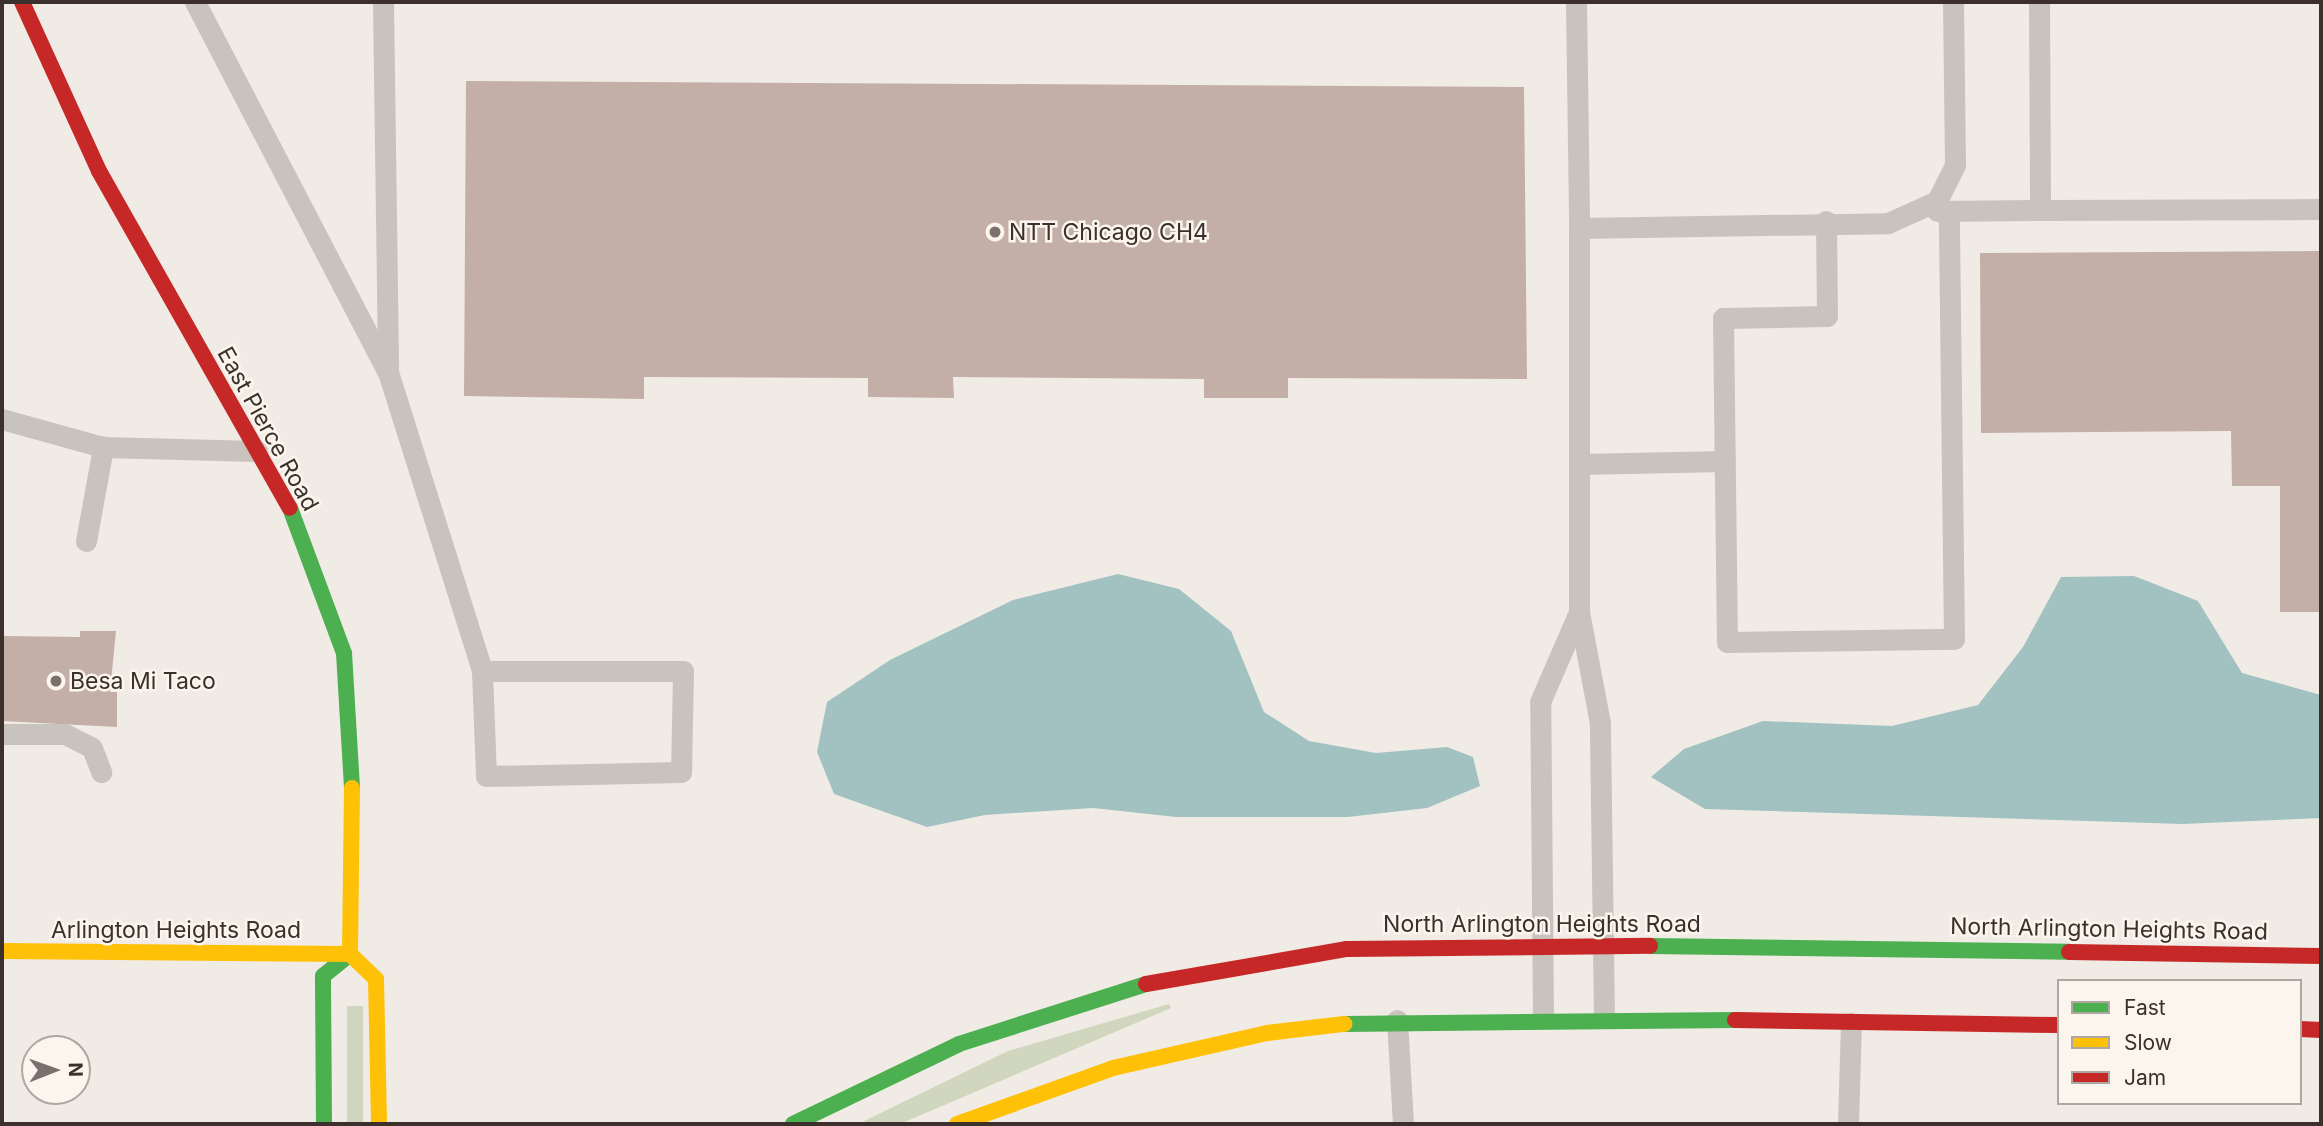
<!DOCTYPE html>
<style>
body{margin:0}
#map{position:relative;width:2323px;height:1126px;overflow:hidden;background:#f0ebe5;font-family:Inter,sans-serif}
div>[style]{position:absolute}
.green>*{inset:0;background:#d1d6bf;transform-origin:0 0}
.water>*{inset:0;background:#a1c2c1}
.building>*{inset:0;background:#c3afa7}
.lane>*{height:21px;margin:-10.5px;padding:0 10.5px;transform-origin:10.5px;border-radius:10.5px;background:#c9c3be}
.fast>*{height:16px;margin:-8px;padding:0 8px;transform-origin:8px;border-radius:8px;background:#4caf50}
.slow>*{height:16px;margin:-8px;padding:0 8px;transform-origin:8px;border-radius:8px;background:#ffc107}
.jam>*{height:16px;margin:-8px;padding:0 8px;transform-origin:8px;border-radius:8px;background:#c62828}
.dots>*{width:19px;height:19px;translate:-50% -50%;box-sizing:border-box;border:4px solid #fbf5ee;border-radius:50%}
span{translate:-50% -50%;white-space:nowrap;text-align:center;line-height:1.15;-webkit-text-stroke:5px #fbf5ee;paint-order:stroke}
.poi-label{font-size:23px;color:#3b302b}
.left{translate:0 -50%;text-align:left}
.street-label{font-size:23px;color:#3b302b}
.frame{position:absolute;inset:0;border:4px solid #3b302b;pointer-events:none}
.legend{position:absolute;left:2057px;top:979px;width:245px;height:126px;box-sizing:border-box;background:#fbf5ee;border:2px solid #aea6a0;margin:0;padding:9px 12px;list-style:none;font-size:21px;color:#3b302b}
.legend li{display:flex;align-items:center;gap:14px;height:35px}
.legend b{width:35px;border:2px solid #aea6a0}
.north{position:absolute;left:21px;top:1035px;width:70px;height:70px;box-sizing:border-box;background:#fbf5ee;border:2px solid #aea6a0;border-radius:50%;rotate:89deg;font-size:19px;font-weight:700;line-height:28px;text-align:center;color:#3b302b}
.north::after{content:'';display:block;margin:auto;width:24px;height:32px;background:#7a716c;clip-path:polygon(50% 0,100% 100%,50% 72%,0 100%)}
</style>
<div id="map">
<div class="green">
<i style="clip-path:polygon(1169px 1004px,1171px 1008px,900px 1124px,858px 1124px,1008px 1051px)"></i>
<i style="left:347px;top:1006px;width:16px;height:118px"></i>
</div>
<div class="water">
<i style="clip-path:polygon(1118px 574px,1179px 589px,1231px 631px,1264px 712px,1309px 741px,1376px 753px,1447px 747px,1473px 757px,1480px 786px,1427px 808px,1348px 817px,1176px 817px,1093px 808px,985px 815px,927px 827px,834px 794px,817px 752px,827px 702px,890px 660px,1013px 600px)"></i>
<i style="clip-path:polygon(2134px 576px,2198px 601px,2242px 673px,2321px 695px,2321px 818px,2182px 824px,1705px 809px,1651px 777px,1684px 749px,1763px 721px,1892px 726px,1978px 705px,2023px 647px,2061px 577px)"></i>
</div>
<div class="building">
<i style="clip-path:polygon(466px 81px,1524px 87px,1527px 379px,1288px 378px,1288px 398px,1204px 398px,1204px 379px,953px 377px,954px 398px,868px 397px,868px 378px,644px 377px,644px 399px,464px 396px)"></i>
<i style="clip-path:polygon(2321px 251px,2321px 612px,2280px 612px,2280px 486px,2232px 486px,2231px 431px,1981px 433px,1980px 253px)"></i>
<i style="clip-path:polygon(80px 631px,116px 631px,110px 692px,117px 692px,117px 727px,2px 721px,2px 636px,80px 637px)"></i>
</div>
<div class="lane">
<i style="left:195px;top:2px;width:417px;rotate:62.5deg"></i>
<i style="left:388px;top:372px;width:313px;rotate:72.5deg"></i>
<i style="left:482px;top:671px;width:201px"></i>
<i style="left:683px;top:671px;width:101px;rotate:91.1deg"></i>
<i style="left:681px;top:772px;width:195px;rotate:178.8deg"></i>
<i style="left:486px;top:776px;width:105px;rotate:-92.2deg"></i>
<i style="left:383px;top:2px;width:365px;rotate:89.2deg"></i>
<i style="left:1576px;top:2px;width:226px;rotate:89.2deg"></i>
<i style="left:2039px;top:2px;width:208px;rotate:89.7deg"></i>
<i style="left:2040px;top:210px;width:281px;rotate:-0.2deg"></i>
<i style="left:1937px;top:211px;width:103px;rotate:-0.6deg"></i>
<i style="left:1826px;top:221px;width:95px;rotate:89.4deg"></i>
<i style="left:1827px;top:316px;width:104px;rotate:178.9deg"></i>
<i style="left:1723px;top:318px;width:324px;rotate:89.3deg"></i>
<i style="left:1727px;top:642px;width:227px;rotate:-0.8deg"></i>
<i style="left:1954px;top:639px;width:428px;rotate:-90.7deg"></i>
<i style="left:2px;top:419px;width:105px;rotate:15.5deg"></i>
<i style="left:103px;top:447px;width:154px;rotate:1.5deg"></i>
<i style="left:1579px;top:464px;width:146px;rotate:-1.2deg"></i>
<i style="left:86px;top:541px;width:96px;rotate:-79.7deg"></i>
<i style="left:2px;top:734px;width:63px"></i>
<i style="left:65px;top:734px;width:30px;rotate:27deg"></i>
<i style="left:92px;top:748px;width:26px;rotate:69deg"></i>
<i style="left:1543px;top:1017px;width:315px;rotate:-90.5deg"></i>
<i style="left:1540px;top:702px;width:98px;rotate:-66.6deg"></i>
<i style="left:1604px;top:1018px;width:295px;rotate:-90.8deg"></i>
<i style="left:1600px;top:723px;width:113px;rotate:-100.7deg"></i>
<i style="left:1579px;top:612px;width:384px;rotate:-90deg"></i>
<i style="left:1579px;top:228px;width:309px;rotate:-0.9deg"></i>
<i style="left:1888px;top:223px;width:54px;rotate:-24.2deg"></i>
<i style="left:1937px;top:201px;width:40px;rotate:-63.4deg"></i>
<i style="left:1955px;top:165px;width:163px;rotate:-90.7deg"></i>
<i style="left:1397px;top:1020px;width:104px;rotate:86.7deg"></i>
<i style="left:1848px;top:1124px;width:101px;rotate:-88.3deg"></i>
</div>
<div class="fast">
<i style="left:290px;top:508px;width:155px;rotate:69.6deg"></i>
<i style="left:344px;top:653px;width:135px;rotate:86.6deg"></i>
<i style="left:1650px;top:946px;width:419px;rotate:0.8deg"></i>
<i style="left:1344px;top:1024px;width:391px;rotate:-0.6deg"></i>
<i style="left:324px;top:1124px;width:148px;rotate:-90.4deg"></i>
<i style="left:323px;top:976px;width:35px;rotate:-39deg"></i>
<i style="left:793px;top:1124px;width:184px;rotate:-25.7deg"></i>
<i style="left:959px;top:1044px;width:196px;rotate:-17.8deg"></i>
</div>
<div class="slow">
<i style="left:352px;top:788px;width:166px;rotate:90.7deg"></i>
<i style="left:350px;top:954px;width:36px;rotate:44deg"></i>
<i style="left:376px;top:979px;width:145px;rotate:88.8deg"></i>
<i style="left:2px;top:951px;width:348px;rotate:0.5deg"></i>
<i style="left:957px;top:1124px;width:166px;rotate:-19.7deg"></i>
<i style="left:1113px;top:1068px;width:158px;rotate:-12.8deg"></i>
<i style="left:1267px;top:1033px;width:78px;rotate:-6.7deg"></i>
</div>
<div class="jam">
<i style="left:22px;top:2px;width:186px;rotate:65.5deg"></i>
<i style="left:99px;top:171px;width:387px;rotate:60.5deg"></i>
<i style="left:2069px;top:952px;width:252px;rotate:0.9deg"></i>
<i style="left:1146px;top:984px;width:204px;rotate:-9.9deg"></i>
<i style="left:1347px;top:949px;width:303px;rotate:-0.6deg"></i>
<i style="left:1735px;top:1020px;width:324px;rotate:0.9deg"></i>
<i style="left:2300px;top:1029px;width:21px;rotate:3deg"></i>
</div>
<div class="dots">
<i style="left:995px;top:232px;background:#7a716c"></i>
<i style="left:56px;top:681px;background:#7a716c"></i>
</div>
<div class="poi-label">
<span class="left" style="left:1009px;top:232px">NTT Chicago CH4</span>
<span class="left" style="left:70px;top:681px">Besa Mi Taco</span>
</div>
<div class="street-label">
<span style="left:268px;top:429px;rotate:61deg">East Pierce Road</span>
<span style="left:1542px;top:924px">North Arlington Heights Road</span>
<span style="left:2109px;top:929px;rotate:1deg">North Arlington Heights Road</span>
<span style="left:176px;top:930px">Arlington Heights Road</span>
</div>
<div class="frame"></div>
<ul class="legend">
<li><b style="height:9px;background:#4caf50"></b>Fast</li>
<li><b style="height:9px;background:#ffc107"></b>Slow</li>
<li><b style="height:9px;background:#c62828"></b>Jam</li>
</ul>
<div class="north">N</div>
</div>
